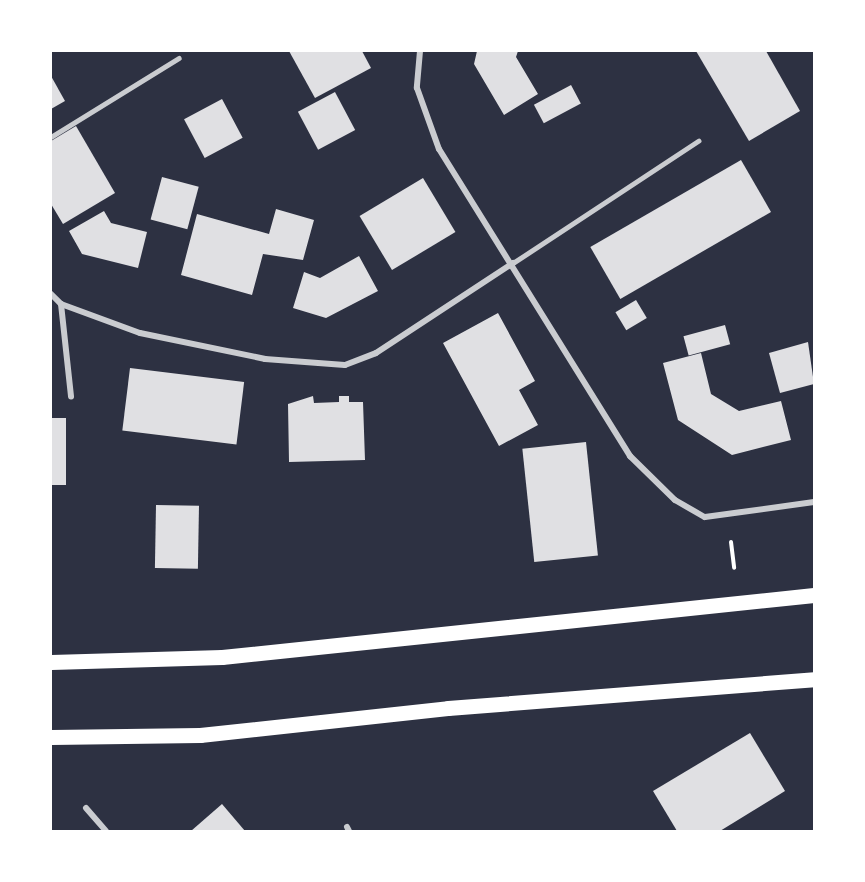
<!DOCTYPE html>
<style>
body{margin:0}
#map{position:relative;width:865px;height:882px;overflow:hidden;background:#2d3142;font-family:"Libre Baskerville",serif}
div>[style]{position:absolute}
.building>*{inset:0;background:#e0e0e3;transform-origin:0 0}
.path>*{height:4px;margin:-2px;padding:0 2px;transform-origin:2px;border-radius:2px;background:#fff}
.service>*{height:4.5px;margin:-2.25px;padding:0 2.25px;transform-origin:2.25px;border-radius:2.25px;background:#caccd0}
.minor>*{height:6px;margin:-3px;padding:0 3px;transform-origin:3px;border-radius:3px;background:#caccd0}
.primary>*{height:15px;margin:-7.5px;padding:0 7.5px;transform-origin:7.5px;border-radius:7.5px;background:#fff}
span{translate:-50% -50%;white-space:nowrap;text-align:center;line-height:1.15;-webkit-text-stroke:6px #fff;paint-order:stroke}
.frame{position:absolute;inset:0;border:52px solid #fff;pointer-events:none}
</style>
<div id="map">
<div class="building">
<i style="clip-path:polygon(289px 51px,362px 51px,371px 68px,315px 98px)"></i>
<i style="clip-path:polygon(477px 51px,518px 51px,516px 57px,538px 94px,504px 115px,474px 64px)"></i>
<i style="clip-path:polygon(696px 51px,766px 51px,800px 111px,749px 141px)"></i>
<i style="clip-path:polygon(51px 76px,65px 101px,51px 109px)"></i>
<i style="left:571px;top:85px;width:21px;height:42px;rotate:62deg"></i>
<i style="left:335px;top:92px;width:43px;height:42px;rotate:62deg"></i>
<i style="left:222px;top:99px;width:44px;height:43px;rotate:62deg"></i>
<i style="clip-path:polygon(76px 126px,115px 193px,63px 224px,51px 204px,51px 141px)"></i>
<i style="left:741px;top:160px;width:60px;height:174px;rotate:60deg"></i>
<i style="left:162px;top:177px;width:38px;height:44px;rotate:15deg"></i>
<i style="left:423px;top:178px;width:63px;height:74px;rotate:59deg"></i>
<i style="clip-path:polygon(276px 209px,314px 220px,303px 260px,263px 254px,252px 295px,181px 275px,197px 214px,269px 234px)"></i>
<i style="clip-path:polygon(104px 211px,111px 223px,147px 232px,138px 268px,82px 254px,69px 231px)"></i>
<i style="clip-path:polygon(359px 256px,378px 291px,326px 318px,293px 308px,304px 272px,320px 278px)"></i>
<i style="left:636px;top:300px;width:21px;height:24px;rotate:59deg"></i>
<i style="clip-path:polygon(498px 313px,535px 381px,519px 390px,538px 425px,499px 446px,443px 343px)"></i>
<i style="left:725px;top:325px;width:20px;height:43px;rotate:75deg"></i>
<i style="clip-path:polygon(808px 342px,814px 384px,780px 393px,769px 353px)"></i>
<i style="clip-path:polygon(701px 353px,711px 394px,739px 411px,781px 401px,791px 440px,732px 455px,678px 420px,663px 363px)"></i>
<i style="left:130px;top:368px;width:115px;height:63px;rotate:7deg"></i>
<i style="clip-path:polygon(313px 396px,314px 403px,339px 402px,339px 396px,349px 396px,349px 402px,363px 402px,365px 460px,289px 462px,288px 404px)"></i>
<i style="left:51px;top:418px;width:15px;height:67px"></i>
<i style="left:586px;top:442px;width:114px;height:64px;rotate:84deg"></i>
<i style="left:156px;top:505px;width:43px;height:63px;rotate:1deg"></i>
<i style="clip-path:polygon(750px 733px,785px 791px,720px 831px,677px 831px,653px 791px)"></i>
<i style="clip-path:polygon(222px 804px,245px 831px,191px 831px)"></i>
</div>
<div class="path">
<i style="left:731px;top:542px;width:26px;rotate:83deg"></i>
</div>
<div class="service">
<i style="left:51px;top:137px;width:150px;rotate:-31.7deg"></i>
<i style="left:513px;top:263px;width:222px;rotate:-33.4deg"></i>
</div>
<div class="minor">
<i style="left:420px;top:51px;width:37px;rotate:95deg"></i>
<i style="left:417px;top:88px;width:65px;rotate:70.2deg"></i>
<i style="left:439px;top:149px;width:362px;rotate:58.1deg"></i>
<i style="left:630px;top:456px;width:63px;rotate:44.4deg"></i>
<i style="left:675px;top:500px;width:34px;rotate:30deg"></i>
<i style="left:705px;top:517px;width:110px;rotate:-7.8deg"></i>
<i style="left:51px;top:294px;width:14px;rotate:45deg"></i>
<i style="left:61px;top:304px;width:84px;rotate:20.2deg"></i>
<i style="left:140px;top:333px;width:128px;rotate:11.7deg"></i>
<i style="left:265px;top:359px;width:80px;rotate:4.3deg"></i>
<i style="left:345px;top:365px;width:33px;rotate:-21deg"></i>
<i style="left:376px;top:353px;width:164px;rotate:-33.3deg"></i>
<i style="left:61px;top:304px;width:93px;rotate:83.8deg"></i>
<i style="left:86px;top:808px;width:30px;rotate:49deg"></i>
<i style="left:347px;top:827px;width:4px;rotate:63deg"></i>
</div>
<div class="primary">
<i style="left:51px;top:662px;width:171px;rotate:-1.7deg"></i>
<i style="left:222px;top:657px;width:595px;rotate:-5.98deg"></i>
<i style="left:51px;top:737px;width:149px;rotate:-0.8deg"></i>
<i style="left:200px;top:735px;width:249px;rotate:-6.2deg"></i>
<i style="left:448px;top:708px;width:367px;rotate:-4.5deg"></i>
</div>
<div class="frame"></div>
</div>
